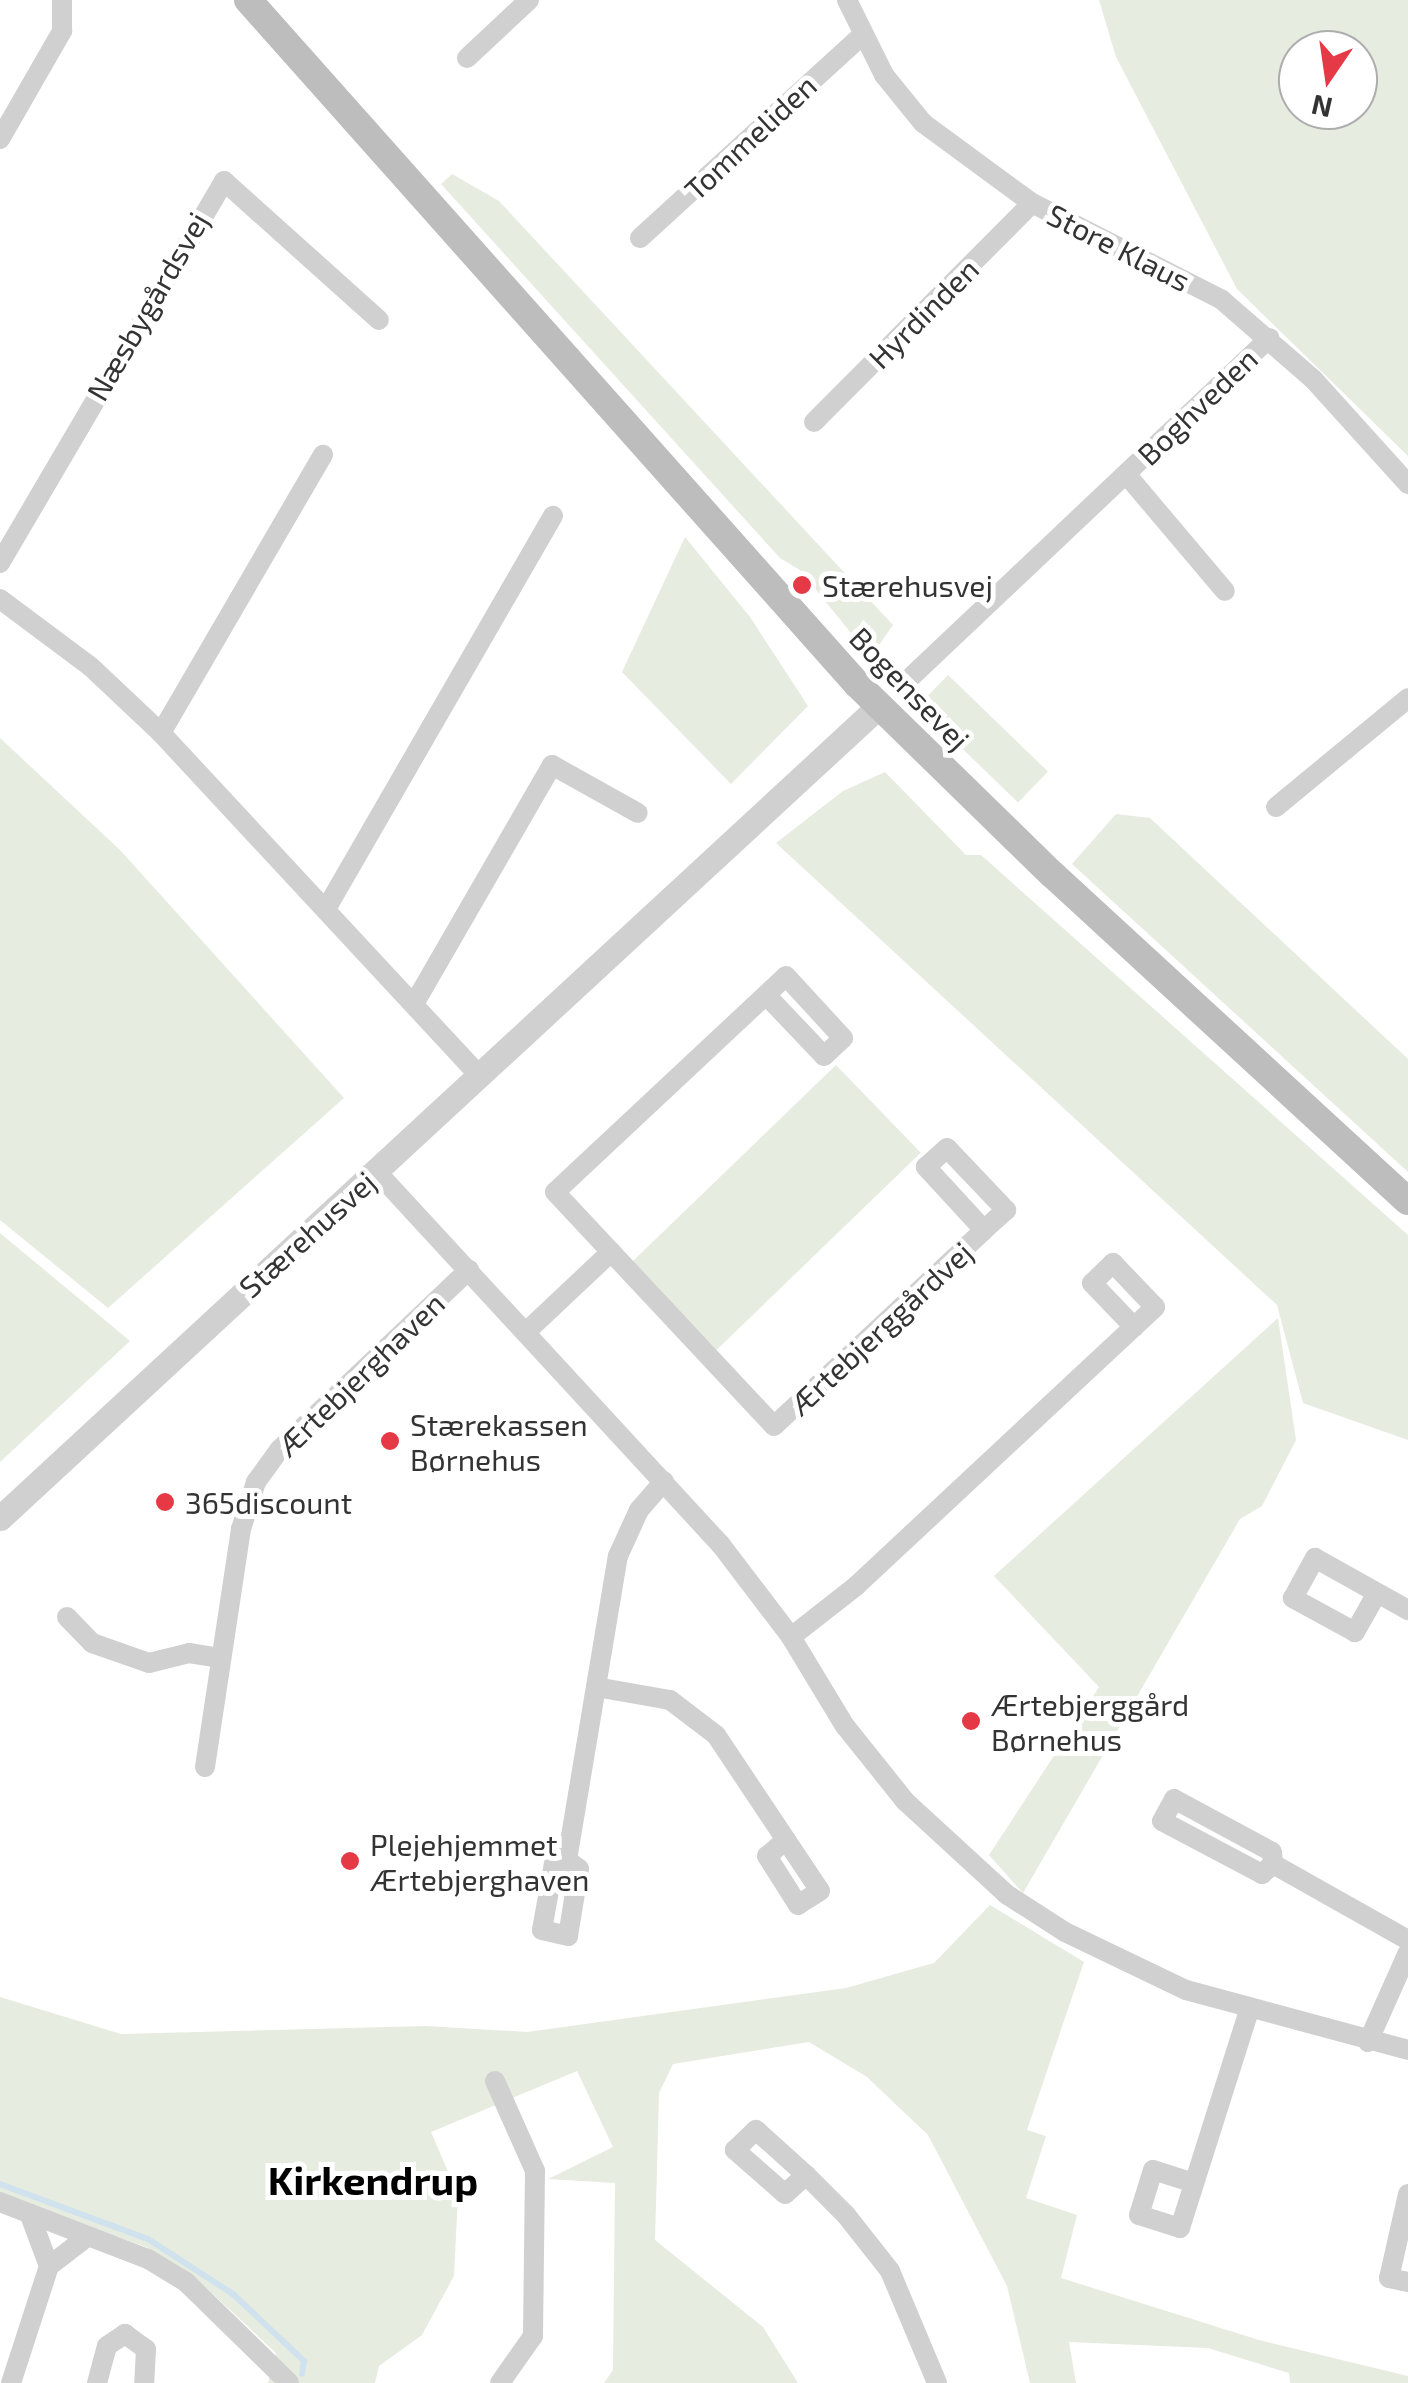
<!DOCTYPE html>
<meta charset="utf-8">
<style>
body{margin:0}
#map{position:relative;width:1408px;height:2383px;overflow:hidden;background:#fff;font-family:"Exo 2",sans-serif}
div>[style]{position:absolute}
.green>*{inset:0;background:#e6ecdf;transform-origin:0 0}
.stream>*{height:6px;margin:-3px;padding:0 3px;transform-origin:3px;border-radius:3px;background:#cfe2ee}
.minor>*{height:20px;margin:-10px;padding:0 10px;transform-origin:10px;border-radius:10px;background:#d0d0d0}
.tertiary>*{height:25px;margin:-12.5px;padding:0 12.5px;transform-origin:12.5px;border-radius:12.5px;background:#d0d0d0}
.secondary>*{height:28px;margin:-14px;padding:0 14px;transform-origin:14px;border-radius:14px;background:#bdbdbd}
.dots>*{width:28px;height:28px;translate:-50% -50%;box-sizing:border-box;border:5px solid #fff;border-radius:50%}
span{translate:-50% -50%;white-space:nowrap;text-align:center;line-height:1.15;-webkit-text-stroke:10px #fff;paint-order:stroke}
.street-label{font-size:30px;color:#333}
.poi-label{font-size:30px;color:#333}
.left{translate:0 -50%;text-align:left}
.district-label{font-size:40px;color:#000;font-weight:700}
.north{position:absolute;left:1278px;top:30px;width:100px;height:100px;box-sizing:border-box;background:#fff;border:2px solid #adadad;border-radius:50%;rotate:193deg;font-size:28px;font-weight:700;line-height:40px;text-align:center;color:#333}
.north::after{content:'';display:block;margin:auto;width:35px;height:45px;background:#e63946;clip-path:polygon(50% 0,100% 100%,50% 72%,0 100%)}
</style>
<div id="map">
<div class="green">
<i style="clip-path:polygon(evenodd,1099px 0,1408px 0,1408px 456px,1237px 289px,1116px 57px,1099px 0,1298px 50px,1358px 50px,1358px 110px,1298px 110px,1298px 50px)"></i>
<i style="clip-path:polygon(452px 174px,499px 201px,893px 625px,877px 648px,859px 643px,800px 570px,780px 558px,441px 184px)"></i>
<i style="clip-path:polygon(685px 537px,750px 617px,808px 706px,731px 784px,622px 672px)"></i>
<i style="left:948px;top:675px;width:139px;height:43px;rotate:44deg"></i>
<i style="clip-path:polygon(0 738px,120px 850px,344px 1098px,108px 1308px,0 1220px)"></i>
<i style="clip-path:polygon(885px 772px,966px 855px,981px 855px,1408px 1235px,1408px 1440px,1303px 1403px,1277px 1305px,776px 843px,843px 791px)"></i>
<i style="clip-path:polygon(1116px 814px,1150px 818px,1408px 1059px,1408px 1172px,1072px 864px)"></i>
<i style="left:836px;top:1065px;width:122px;height:284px;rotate:46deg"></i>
<i style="clip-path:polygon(0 1233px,130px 1341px,0 1462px)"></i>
<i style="clip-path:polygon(1278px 1318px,1296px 1440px,1262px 1506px,1240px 1519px,1023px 1893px,989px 1855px,1099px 1687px,994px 1576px)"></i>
<i style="clip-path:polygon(990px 1905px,1084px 1962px,1027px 2130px,1046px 2136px,1026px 2198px,1077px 2215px,1061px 2278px,1259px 2340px,1408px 2376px,1408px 2383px,1290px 2383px,1289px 2373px,1208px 2348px,1069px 2342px,1076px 2383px,1030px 2383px,1007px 2286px,928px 2135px,867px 2077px,809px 2042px,673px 2064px,659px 2093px,655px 2240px,763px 2327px,798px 2383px,604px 2383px,613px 2370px,615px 2183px,548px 2179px,613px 2147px,577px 2071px,431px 2132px,458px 2195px,454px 2276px,422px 2335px,379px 2366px,375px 2383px,268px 2383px,276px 2353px,196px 2278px,146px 2247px,0 2195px,0 1997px,121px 2034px,426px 2026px,527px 2032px,846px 1988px,934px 1963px)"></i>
</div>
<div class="stream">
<i style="left:0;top:2184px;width:158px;rotate:20.4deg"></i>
<i style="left:148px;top:2239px;width:101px;rotate:32.9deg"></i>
<i style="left:233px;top:2294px;width:98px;rotate:43.3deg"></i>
<i style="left:304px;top:2361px;width:13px;rotate:99deg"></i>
</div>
<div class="minor">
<i style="left:847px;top:0;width:84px;rotate:63.7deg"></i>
<i style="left:884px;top:75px;width:62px;rotate:50.9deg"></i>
<i style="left:923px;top:123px;width:135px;rotate:36.3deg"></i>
<i style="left:1032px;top:203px;width:213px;rotate:27deg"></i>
<i style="left:1222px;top:300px;width:121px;rotate:41deg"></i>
<i style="left:1313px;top:379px;width:142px;rotate:47.9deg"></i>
<i style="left:467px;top:58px;width:85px;rotate:-43.1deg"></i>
<i style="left:0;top:139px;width:125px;rotate:-60.1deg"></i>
<i style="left:62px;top:31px;width:31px;rotate:-90deg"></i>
<i style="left:640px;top:238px;width:298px;rotate:-42.4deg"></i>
<i style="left:814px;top:422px;width:309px;rotate:-45.1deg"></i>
<i style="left:1126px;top:474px;width:153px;rotate:49.8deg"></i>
<i style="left:0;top:563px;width:443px;rotate:-59.6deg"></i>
<i style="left:224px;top:181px;width:208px;rotate:41.9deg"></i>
<i style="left:0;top:599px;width:112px;rotate:36.7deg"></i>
<i style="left:90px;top:666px;width:98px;rotate:43.3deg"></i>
<i style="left:161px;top:733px;width:468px;rotate:47.1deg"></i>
<i style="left:912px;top:676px;width:492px;rotate:-43.4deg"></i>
<i style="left:161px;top:733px;width:322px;rotate:-59.8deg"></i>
<i style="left:1276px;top:807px;width:171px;rotate:-39.5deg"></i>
<i style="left:326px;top:909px;width:454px;rotate:-60deg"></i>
<i style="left:766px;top:995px;width:84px;rotate:46.4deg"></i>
<i style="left:824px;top:1056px;width:26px;rotate:-43deg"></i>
<i style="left:843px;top:1038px;width:84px;rotate:-132.6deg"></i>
<i style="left:786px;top:976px;width:316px;rotate:136.9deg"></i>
<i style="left:555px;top:1192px;width:320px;rotate:46.9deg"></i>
<i style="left:774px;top:1426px;width:287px;rotate:-43deg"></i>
<i style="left:414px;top:1004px;width:276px;rotate:-60deg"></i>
<i style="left:552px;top:765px;width:98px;rotate:29.2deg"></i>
<i style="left:947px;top:1148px;width:86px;rotate:46.4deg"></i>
<i style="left:1006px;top:1210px;width:30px;rotate:138deg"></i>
<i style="left:984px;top:1230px;width:86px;rotate:-132.6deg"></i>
<i style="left:926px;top:1167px;width:28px;rotate:-42deg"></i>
<i style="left:376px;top:1171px;width:509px;rotate:47.31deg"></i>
<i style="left:721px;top:1545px;width:116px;rotate:52.7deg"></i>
<i style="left:791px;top:1637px;width:104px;rotate:58.8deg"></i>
<i style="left:845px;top:1726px;width:96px;rotate:51.3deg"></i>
<i style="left:905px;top:1801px;width:137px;rotate:42.6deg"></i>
<i style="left:1006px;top:1894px;width:70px;rotate:32.8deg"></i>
<i style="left:1065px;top:1932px;width:134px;rotate:25.6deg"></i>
<i style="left:1186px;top:1990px;width:230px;rotate:15.1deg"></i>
<i style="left:526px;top:1332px;width:117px;rotate:-43.3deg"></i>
<i style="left:1377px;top:1593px;width:45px;rotate:119.4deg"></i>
<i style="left:1355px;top:1632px;width:71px;rotate:-151.3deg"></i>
<i style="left:1293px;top:1598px;width:46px;rotate:-61.2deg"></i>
<i style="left:1315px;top:1558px;width:107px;rotate:29.2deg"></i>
<i style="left:67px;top:1617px;width:36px;rotate:46deg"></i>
<i style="left:92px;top:1643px;width:60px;rotate:19.3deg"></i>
<i style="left:149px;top:1663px;width:41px;rotate:-14deg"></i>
<i style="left:189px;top:1653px;width:32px;rotate:9deg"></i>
<i style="left:791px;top:1637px;width:83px;rotate:-38.1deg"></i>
<i style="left:856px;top:1586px;width:409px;rotate:-43deg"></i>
<i style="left:1155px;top:1307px;width:61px;rotate:-133.7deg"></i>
<i style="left:1113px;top:1263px;width:29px;rotate:136deg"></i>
<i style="left:1092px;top:1283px;width:61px;rotate:46.3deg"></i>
<i style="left:596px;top:1687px;width:75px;rotate:10deg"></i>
<i style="left:670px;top:1700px;width:58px;rotate:37.3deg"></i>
<i style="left:716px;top:1735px;width:187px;rotate:56.3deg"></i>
<i style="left:820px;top:1891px;width:26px;rotate:148deg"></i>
<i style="left:798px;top:1905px;width:58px;rotate:-122.3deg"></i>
<i style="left:767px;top:1856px;width:25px;rotate:-40deg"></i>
<i style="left:205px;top:1767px;width:241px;rotate:-81.4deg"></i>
<i style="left:241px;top:1529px;width:49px;rotate:-72.3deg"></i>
<i style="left:256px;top:1482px;width:39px;rotate:-54deg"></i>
<i style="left:279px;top:1450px;width:262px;rotate:-43.5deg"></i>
<i style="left:567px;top:1860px;width:13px;rotate:167deg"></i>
<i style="left:554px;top:1863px;width:68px;rotate:100.2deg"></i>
<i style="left:542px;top:1930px;width:27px;rotate:13deg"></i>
<i style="left:568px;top:1936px;width:68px;rotate:-80.7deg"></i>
<i style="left:579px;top:1869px;width:15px;rotate:-143deg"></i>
<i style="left:567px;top:1860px;width:308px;rotate:-80.5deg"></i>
<i style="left:618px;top:1556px;width:51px;rotate:-65.5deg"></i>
<i style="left:639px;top:1510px;width:38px;rotate:-49deg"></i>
<i style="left:1273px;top:1864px;width:15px;rotate:138deg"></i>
<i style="left:1262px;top:1874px;width:113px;rotate:-152.1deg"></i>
<i style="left:1162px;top:1821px;width:25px;rotate:-61deg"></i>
<i style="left:1174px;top:1799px;width:111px;rotate:28.4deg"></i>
<i style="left:1272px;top:1852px;width:12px;rotate:85deg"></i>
<i style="left:1273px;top:1864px;width:155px;rotate:29.4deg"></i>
<i style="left:1368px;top:2042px;width:98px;rotate:-66deg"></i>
<i style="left:495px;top:2081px;width:98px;rotate:66deg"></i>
<i style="left:535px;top:2171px;width:165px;rotate:90.7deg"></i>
<i style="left:533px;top:2336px;width:57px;rotate:125.1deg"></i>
<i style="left:806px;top:2175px;width:28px;rotate:138deg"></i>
<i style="left:785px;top:2194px;width:67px;rotate:-138.7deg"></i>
<i style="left:735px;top:2150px;width:29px;rotate:-44deg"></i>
<i style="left:756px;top:2130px;width:67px;rotate:42deg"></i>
<i style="left:806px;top:2175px;width:57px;rotate:45deg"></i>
<i style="left:846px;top:2215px;width:71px;rotate:51.8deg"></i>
<i style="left:890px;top:2271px;width:121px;rotate:67.2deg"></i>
<i style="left:1194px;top:2183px;width:43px;rotate:-162.4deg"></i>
<i style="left:1153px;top:2170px;width:47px;rotate:107.3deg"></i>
<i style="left:1139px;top:2215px;width:43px;rotate:17.6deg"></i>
<i style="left:1180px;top:2228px;width:228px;rotate:-72.4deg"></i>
<i style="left:1408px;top:2194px;width:86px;rotate:102.7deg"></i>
<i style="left:1389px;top:2278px;width:19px;rotate:12deg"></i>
<i style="left:0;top:2202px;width:159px;rotate:21.1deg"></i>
<i style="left:148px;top:2259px;width:44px;rotate:31.2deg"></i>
<i style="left:186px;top:2282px;width:144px;rotate:44.4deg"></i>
<i style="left:49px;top:2266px;width:48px;rotate:-37.3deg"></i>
<i style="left:11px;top:2383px;width:123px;rotate:-72deg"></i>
<i style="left:49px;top:2266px;width:51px;rotate:-110.6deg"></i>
<i style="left:97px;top:2383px;width:38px;rotate:-75deg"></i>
<i style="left:107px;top:2346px;width:22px;rotate:-34deg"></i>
<i style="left:125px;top:2334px;width:26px;rotate:36deg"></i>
<i style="left:146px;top:2349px;width:34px;rotate:93deg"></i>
</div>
<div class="tertiary">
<i style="left:0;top:1518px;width:1197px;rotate:-42.73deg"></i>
</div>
<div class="secondary">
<i style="left:248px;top:0;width:916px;rotate:48.32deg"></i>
<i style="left:857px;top:684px;width:272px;rotate:44.3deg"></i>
<i style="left:1052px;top:874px;width:483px;rotate:42.6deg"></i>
</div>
<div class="dots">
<i style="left:802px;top:585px;background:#e63946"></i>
<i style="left:390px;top:1441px;background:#e63946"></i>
<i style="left:165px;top:1502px;background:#e63946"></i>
<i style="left:971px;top:1721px;background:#e63946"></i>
<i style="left:350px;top:1861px;background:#e63946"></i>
</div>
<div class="street-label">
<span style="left:750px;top:137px;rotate:-43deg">Tommeliden</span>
<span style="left:1119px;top:247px;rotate:27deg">Store Klaus</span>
<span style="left:147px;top:306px;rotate:-60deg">Næsbygårdsvej</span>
<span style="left:923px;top:313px;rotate:-45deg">Hyrdinden</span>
<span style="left:1197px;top:406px;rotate:-44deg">Boghveden</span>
<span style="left:910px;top:688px;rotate:46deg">Bogensevej</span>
<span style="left:307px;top:1234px;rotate:-42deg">Stærehusvej</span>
<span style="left:880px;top:1328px;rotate:-43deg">Ærtebjerggårdvej</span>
<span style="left:360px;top:1374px;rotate:-44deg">Ærtebjerghaven</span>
</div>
<div class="poi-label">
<span class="left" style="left:822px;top:585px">Stærehusvej</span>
<span class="left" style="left:410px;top:1441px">Stærekassen<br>Børnehus</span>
<span class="left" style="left:185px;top:1502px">365discount</span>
<span class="left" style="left:991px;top:1721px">Ærtebjerggård<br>Børnehus</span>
<span class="left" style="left:370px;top:1861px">Plejehjemmet<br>Ærtebjerghaven</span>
</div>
<div class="district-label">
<span style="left:373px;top:2179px">Kirkendrup</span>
</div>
<div class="north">N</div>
</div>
